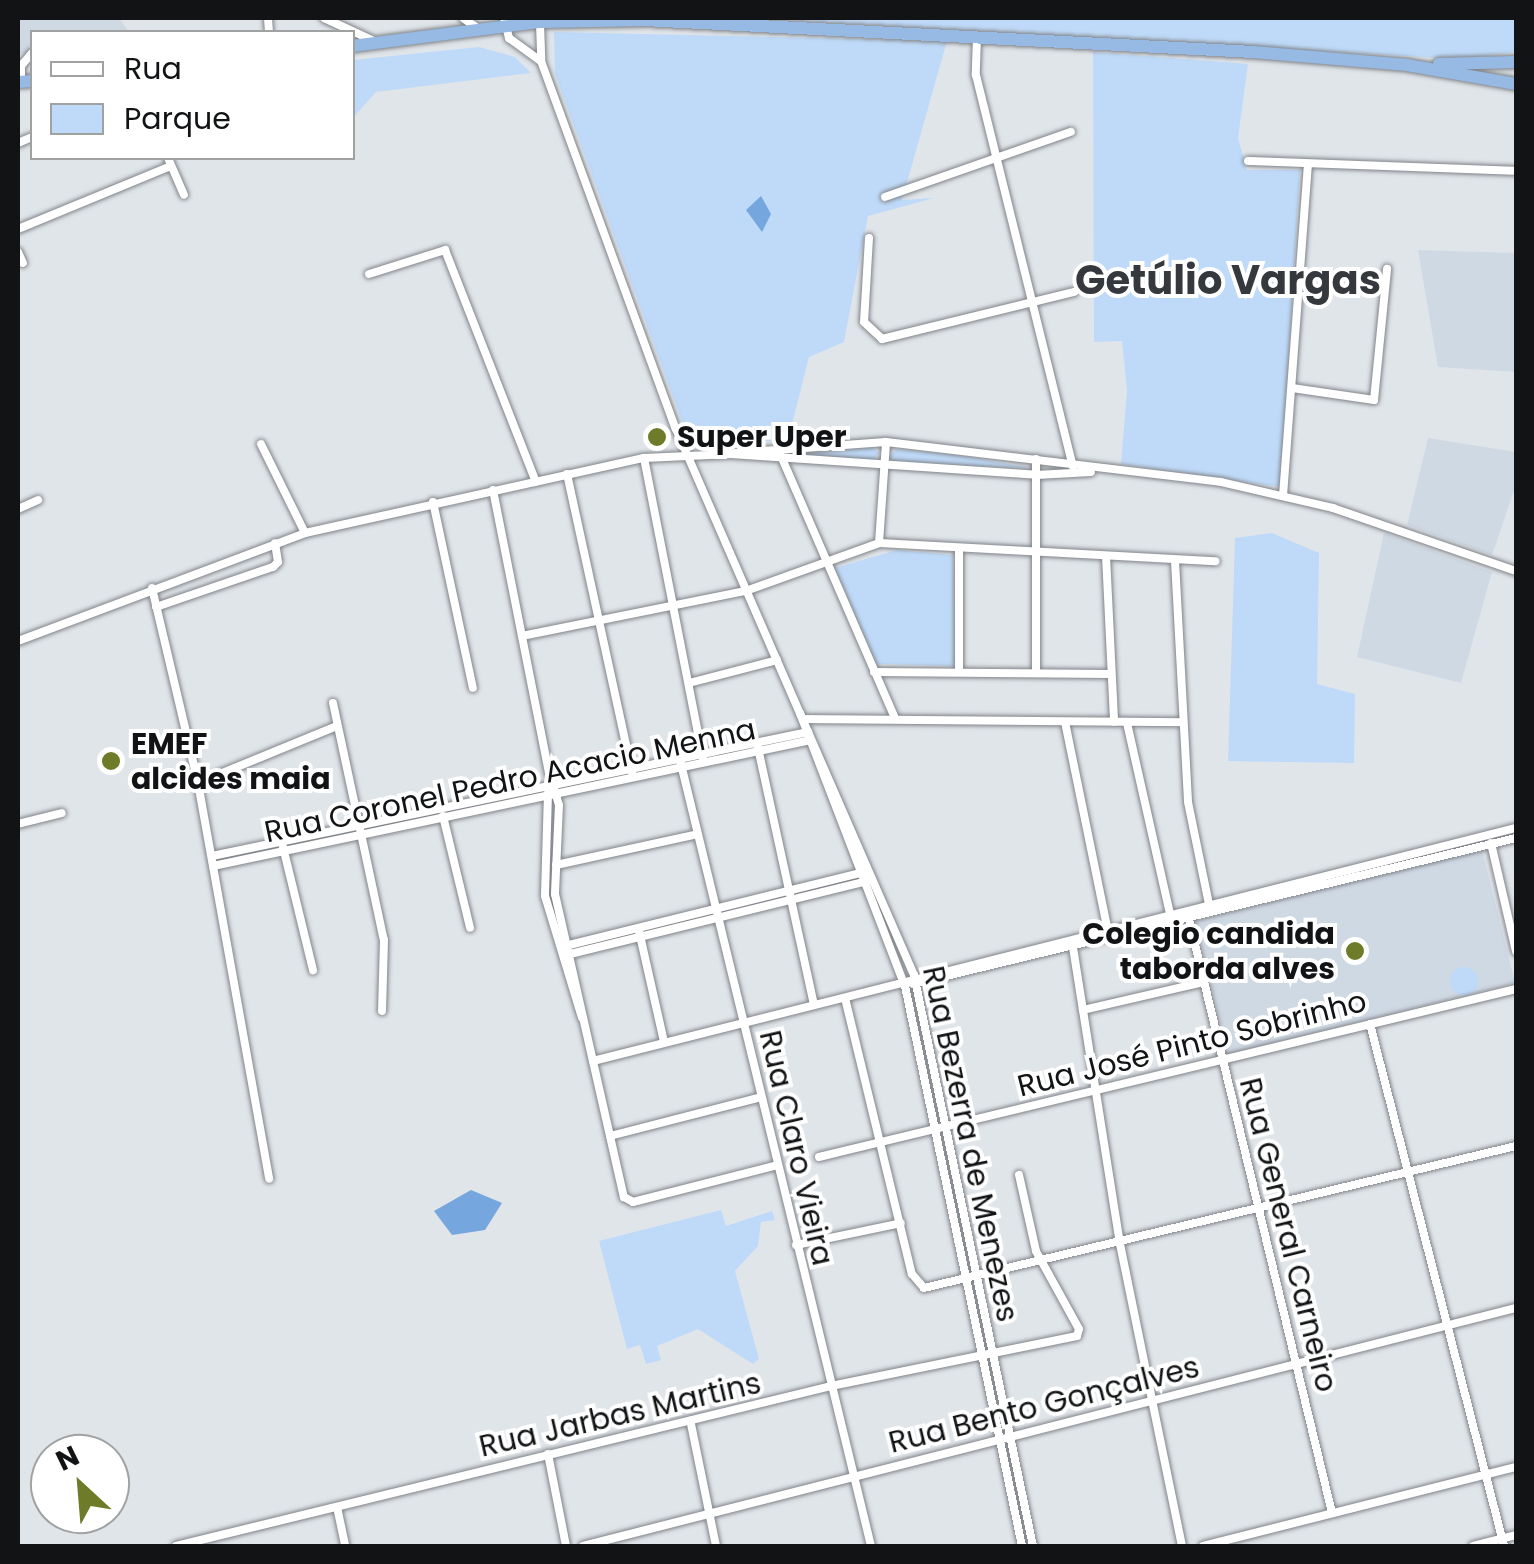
<!DOCTYPE html>
<meta charset="utf-8">
<style>
body{margin:0}
#map{position:relative;width:1534px;height:1564px;overflow:hidden;background:#e0e5ea;font-family:Poppins,sans-serif}
div>[style]{position:absolute}
.built>*{inset:0;background:#cfd9e4;transform-origin:0 0}
.green>*{inset:0;background:#bfdaf9}
.round{border-radius:50%}
.water>*{inset:0;background:#75a6dd}
.roads{filter:drop-shadow(0 0 2px #808489) drop-shadow(0 0 2px #808489)}
.minor>*{height:8px;margin:-4px;padding:0 4px;transform-origin:4px;border-radius:4px;background:#fff}
.trunk>*{height:12px;margin:-6px;padding:0 6px;transform-origin:6px;border-radius:6px;background:#96bae4}
.dots>*{width:28px;height:28px;translate:-50% -50%;box-sizing:border-box;border:5px solid #fff;border-radius:50%}
span{translate:-50% -50%;white-space:nowrap;text-align:center;line-height:1.15;-webkit-text-stroke:8px #fff;paint-order:stroke}
.poi-label{font-size:30px;color:#111315;font-weight:700}
.left{translate:0 -50%;text-align:left}
.right{translate:-100% -50%;text-align:right}
.street-label{font-size:30px;color:#111315}
.district-label{font-size:40px;color:#35393d;font-weight:700}
.frame{position:absolute;inset:0;border:20px solid #111315;pointer-events:none}
.legend{position:absolute;left:30px;top:30px;width:325px;height:130px;box-sizing:border-box;background:#fff;border:2px solid #a0a1a1;margin:0;padding:12px 18px;list-style:none;font-size:30px;color:#111315}
.legend li{display:flex;align-items:center;gap:20px;height:50px}
.legend b{width:50px;border:2px solid #a0a1a1}
.north{position:absolute;left:30px;top:1434px;width:100px;height:100px;box-sizing:border-box;background:#fff;border:2px solid #a0a1a1;border-radius:50%;rotate:334deg;font-size:28px;font-weight:700;line-height:40px;text-align:center;color:#111315}
.north::after{content:'';display:block;margin:auto;width:35px;height:45px;background:#6e7b28;clip-path:polygon(50% 0,100% 100%,50% 72%,0 100%)}
</style>
<div id="map">
<div class="built">
<i style="clip-path:polygon(18px 18px,119px 18px,129px 32px,32px 32px,32px 52px,18px 54px)"></i>
<i style="clip-path:polygon(1418px 250px,1516px 253px,1516px 372px,1438px 367px)"></i>
<i style="clip-path:polygon(1428px 438px,1516px 452px,1516px 485px,1492px 555px,1407px 525px)"></i>
<i style="clip-path:polygon(1384px 533px,1492px 572px,1461px 683px,1357px 657px)"></i>
<i style="left:1482px;top:850px;width:137px;height:295px;rotate:76deg"></i>
</div>
<div class="green">
<i style="clip-path:polygon(749px 18px,1516px 18px,1516px 52px,1457px 59px)"></i>
<i style="clip-path:polygon(554px 32px,947px 41px,902px 200px,934px 198px,868px 216px,844px 342px,809px 357px,788px 440px,691px 446px,555px 74px)"></i>
<i style="clip-path:polygon(479px 47px,515px 57px,531px 73px,376px 92px,353px 118px,353px 60px)"></i>
<i style="clip-path:polygon(1093px 52px,1248px 64px,1238px 138px,1247px 170px,1300px 170px,1281px 487px,1121px 464px,1127px 390px,1122px 341px,1094px 342px)"></i>
<i style="clip-path:polygon(871px 446px,879px 453px,873px 461px,788px 455px)"></i>
<i style="clip-path:polygon(896px 449px,957px 455px,1031px 468px,895px 463px,889px 457px)"></i>
<i style="clip-path:polygon(1272px 533px,1319px 553px,1317px 684px,1355px 694px,1354px 763px,1228px 761px,1235px 538px)"></i>
<i style="clip-path:polygon(897px 550px,953px 555px,956px 666px,876px 664px,835px 568px)"></i>
<i class="round" style="left:1450px;top:967px;width:28px;height:28px"></i>
<i style="clip-path:polygon(721px 1210px,726px 1226px,772px 1211px,775px 1220px,761px 1222px,758px 1246px,735px 1271px,759px 1359px,753px 1364px,698px 1329px,657px 1346px,661px 1360px,646px 1364px,640px 1345px,627px 1349px,599px 1241px)"></i>
</div>
<div class="water">
<i style="clip-path:polygon(761px 196px,771px 214px,762px 232px,746px 210px)"></i>
<i style="clip-path:polygon(471px 1190px,502px 1203px,485px 1230px,452px 1235px,434px 1211px)"></i>
</div>
<div class="roads">
<div class="minor">
<i style="left:268px;top:18px;width:14px;rotate:86deg"></i>
<i style="left:324px;top:18px;width:57px;rotate:24.8deg"></i>
<i style="left:463px;top:18px;width:19px;rotate:35deg"></i>
<i style="left:504px;top:18px;width:21px;rotate:76deg"></i>
<i style="left:509px;top:38px;width:39px;rotate:36deg"></i>
<i style="left:540px;top:23px;width:38px;rotate:88deg"></i>
<i style="left:541px;top:61px;width:392px;rotate:69.9deg"></i>
<i style="left:676px;top:429px;width:596px;rotate:66.45deg"></i>
<i style="left:914px;top:975px;width:583px;rotate:78.23deg"></i>
<i style="left:977px;top:37px;width:38px;rotate:92deg"></i>
<i style="left:976px;top:75px;width:403px;rotate:76.1deg"></i>
<i style="left:21px;top:82px;width:16px;rotate:-90deg"></i>
<i style="left:21px;top:66px;width:17px;rotate:-50deg"></i>
<i style="left:18px;top:143px;width:15px;rotate:-23deg"></i>
<i style="left:168px;top:158px;width:40px;rotate:66.6deg"></i>
<i style="left:1248px;top:161px;width:268px;rotate:2.1deg"></i>
<i style="left:885px;top:197px;width:197px;rotate:-19.3deg"></i>
<i style="left:18px;top:229px;width:165px;rotate:-22.4deg"></i>
<i style="left:869px;top:238px;width:84px;rotate:93.4deg"></i>
<i style="left:864px;top:322px;width:25px;rotate:43deg"></i>
<i style="left:882px;top:339px;width:198px;rotate:-13.8deg"></i>
<i style="left:18px;top:252px;width:12px;rotate:66deg"></i>
<i style="left:369px;top:274px;width:80px;rotate:-17.5deg"></i>
<i style="left:445px;top:250px;width:249px;rotate:68.6deg"></i>
<i style="left:1292px;top:388px;width:83px;rotate:8.3deg"></i>
<i style="left:1374px;top:400px;width:132px;rotate:-84.3deg"></i>
<i style="left:261px;top:444px;width:99px;rotate:63.7deg"></i>
<i style="left:735px;top:453px;width:151px;rotate:-4.2deg"></i>
<i style="left:886px;top:442px;width:337px;rotate:6.8deg"></i>
<i style="left:1221px;top:482px;width:115px;rotate:13.1deg"></i>
<i style="left:1333px;top:508px;width:194px;rotate:19deg"></i>
<i style="left:781px;top:456px;width:286px;rotate:66.5deg"></i>
<i style="left:644px;top:458px;width:307px;rotate:78.9deg"></i>
<i style="left:567px;top:474px;width:306px;rotate:77.7deg"></i>
<i style="left:493px;top:490px;width:289px;rotate:78.8deg"></i>
<i style="left:1283px;top:496px;width:333px;rotate:-85.7deg"></i>
<i style="left:433px;top:502px;width:190px;rotate:77.9deg"></i>
<i style="left:18px;top:509px;width:22px;rotate:-24deg"></i>
<i style="left:879px;top:543px;width:101px;rotate:-86deg"></i>
<i style="left:959px;top:548px;width:122px;rotate:90deg"></i>
<i style="left:1106px;top:556px;width:166px;rotate:87.2deg"></i>
<i style="left:1175px;top:561px;width:241px;rotate:86.9deg"></i>
<i style="left:1188px;top:802px;width:104px;rotate:78.4deg"></i>
<i style="left:152px;top:588px;width:200px;rotate:76.7deg"></i>
<i style="left:198px;top:783px;width:402px;rotate:79.8deg"></i>
<i style="left:156px;top:607px;width:124px;rotate:-18.9deg"></i>
<i style="left:273px;top:567px;width:7px;rotate:-45deg"></i>
<i style="left:278px;top:562px;width:19px;rotate:-99deg"></i>
<i style="left:522px;top:636px;width:228px;rotate:-11.4deg"></i>
<i style="left:746px;top:591px;width:141px;rotate:-19.8deg"></i>
<i style="left:879px;top:543px;width:337px;rotate:3.1deg"></i>
<i style="left:18px;top:641px;width:307px;rotate:-20.6deg"></i>
<i style="left:305px;top:533px;width:347px;rotate:-12.5deg"></i>
<i style="left:644px;top:458px;width:87px;rotate:-2.6deg"></i>
<i style="left:731px;top:454px;width:306px;rotate:3.9deg"></i>
<i style="left:1036px;top:475px;width:55px;rotate:-3.1deg"></i>
<i style="left:874px;top:672px;width:237px;rotate:0.5deg"></i>
<i style="left:1036px;top:672px;width:213px;rotate:-90deg"></i>
<i style="left:689px;top:683px;width:91px;rotate:-14.6deg"></i>
<i style="left:333px;top:703px;width:242px;rotate:77.9deg"></i>
<i style="left:384px;top:940px;width:71px;rotate:91.6deg"></i>
<i style="left:800px;top:713px;width:292px;rotate:69deg"></i>
<i style="left:905px;top:986px;width:572px;rotate:78.2deg"></i>
<i style="left:803px;top:719px;width:380px;rotate:0.5deg"></i>
<i style="left:1065px;top:722px;width:214px;rotate:78.4deg"></i>
<i style="left:1127px;top:723px;width:200px;rotate:77.3deg"></i>
<i style="left:758px;top:748px;width:262px;rotate:77.7deg"></i>
<i style="left:680px;top:760px;width:809px;rotate:76.34deg"></i>
<i style="left:550px;top:774px;width:32px;rotate:74deg"></i>
<i style="left:559px;top:805px;width:89px;rotate:92.6deg"></i>
<i style="left:555px;top:894px;width:311px;rotate:77.2deg"></i>
<i style="left:624px;top:1197px;width:10px;rotate:29deg"></i>
<i style="left:633px;top:1202px;width:146px;rotate:-14.3deg"></i>
<i style="left:198px;top:783px;width:150px;rotate:-22.3deg"></i>
<i style="left:548px;top:793px;width:103px;rotate:91.7deg"></i>
<i style="left:545px;top:896px;width:127px;rotate:73.1deg"></i>
<i style="left:443px;top:816px;width:115px;rotate:76.4deg"></i>
<i style="left:18px;top:824px;width:45px;rotate:-14deg"></i>
<i style="left:1491px;top:843px;width:111px;rotate:77deg"></i>
<i style="left:283px;top:847px;width:127px;rotate:76.3deg"></i>
<i style="left:212px;top:856px;width:609px;rotate:-11.75deg"></i>
<i style="left:556px;top:865px;width:145px;rotate:-12.3deg"></i>
<i style="left:213px;top:866px;width:611px;rotate:-11.9deg"></i>
<i style="left:1188px;top:915px;width:615px;rotate:76.46deg"></i>
<i style="left:639px;top:931px;width:114px;rotate:77.3deg"></i>
<i style="left:1072px;top:941px;width:307px;rotate:81deg"></i>
<i style="left:1120px;top:1244px;width:308px;rotate:78.4deg"></i>
<i style="left:565px;top:946px;width:311px;rotate:-13.9deg"></i>
<i style="left:566px;top:955px;width:311px;rotate:-13.8deg"></i>
<i style="left:913px;top:984px;width:620px;rotate:-13.61deg"></i>
<i style="left:845px;top:998px;width:284px;rotate:76.4deg"></i>
<i style="left:912px;top:1274px;width:18px;rotate:49deg"></i>
<i style="left:924px;top:1288px;width:609px;rotate:-13.49deg"></i>
<i style="left:1083px;top:1010px;width:124px;rotate:-13deg"></i>
<i style="left:1370px;top:1024px;width:539px;rotate:75.6deg"></i>
<i style="left:593px;top:1061px;width:952px;rotate:-14.17deg"></i>
<i style="left:610px;top:1136px;width:153px;rotate:-14.4deg"></i>
<i style="left:819px;top:1157px;width:717px;rotate:-13.55deg"></i>
<i style="left:796px;top:1245px;width:107px;rotate:-11.8deg"></i>
<i style="left:691px;top:1424px;width:125px;rotate:78.4deg"></i>
<i style="left:548px;top:1454px;width:94px;rotate:78.9deg"></i>
<i style="left:337px;top:1507px;width:40px;rotate:78deg"></i>
<i style="left:176px;top:1546px;width:674px;rotate:-13.73deg"></i>
<i style="left:831px;top:1386px;width:251px;rotate:-11.5deg"></i>
<i style="left:1077px;top:1336px;width:7px;rotate:-74deg"></i>
<i style="left:1079px;top:1329px;width:89px;rotate:-118.9deg"></i>
<i style="left:1036px;top:1251px;width:78px;rotate:-102.6deg"></i>
<i style="left:583px;top:1546px;width:963px;rotate:-14.31deg"></i>
<i style="left:1203px;top:1546px;width:323px;rotate:-14.2deg"></i>
<i style="left:1473px;top:1546px;width:44px;rotate:-14.3deg"></i>
</div>
<div class="trunk">
<i style="left:352px;top:46px;width:190px;rotate:-7.3deg"></i>
<i style="left:540px;top:22px;width:105px;rotate:-1.1deg"></i>
<i style="left:645px;top:20px;width:609px;rotate:3.01deg"></i>
<i style="left:1253px;top:52px;width:155px;rotate:4.8deg"></i>
<i style="left:1407px;top:65px;width:111px;rotate:9.9deg"></i>
<i style="left:1439px;top:64px;width:77px;rotate:-1.5deg"></i>
<i style="left:18px;top:82px;width:14px;rotate:-4deg"></i>
</div>
</div>
<div class="dots">
<i style="left:657px;top:437px;background:#6e7b28"></i>
<i style="left:111px;top:761px;background:#6e7b28"></i>
<i style="left:1355px;top:951px;background:#6e7b28"></i>
</div>
<div class="poi-label">
<span class="left" style="left:677px;top:437px">Super Uper</span>
<span class="left" style="left:131px;top:761px">EMEF<br>alcides maia</span>
<span class="right" style="left:1335px;top:951px">Colegio candida<br>taborda alves</span>
</div>
<div class="street-label">
<span style="left:510px;top:781px;rotate:-12deg">Rua Coronel Pedro Acacio Menna</span>
<span style="left:1192px;top:1044px;rotate:-14deg">Rua José Pinto Sobrinho</span>
<span style="left:970px;top:1144px;rotate:78deg">Rua Bezerra de Menezes</span>
<span style="left:796px;top:1148px;rotate:77deg">Rua Claro Vieira</span>
<span style="left:1288px;top:1235px;rotate:76deg">Rua General Carneiro</span>
<span style="left:1044px;top:1405px;rotate:-14deg">Rua Bento Gonçalves</span>
<span style="left:620px;top:1415px;rotate:-13deg">Rua Jarbas Martins</span>
</div>
<div class="district-label">
<span style="left:1228px;top:280px">Getúlio Vargas</span>
</div>
<div class="frame"></div>
<ul class="legend">
<li><b style="height:12px;background:#fff"></b>Rua</li>
<li><b style="height:28px;background:#bfdaf9"></b>Parque</li>
</ul>
<div class="north">N</div>
</div>
